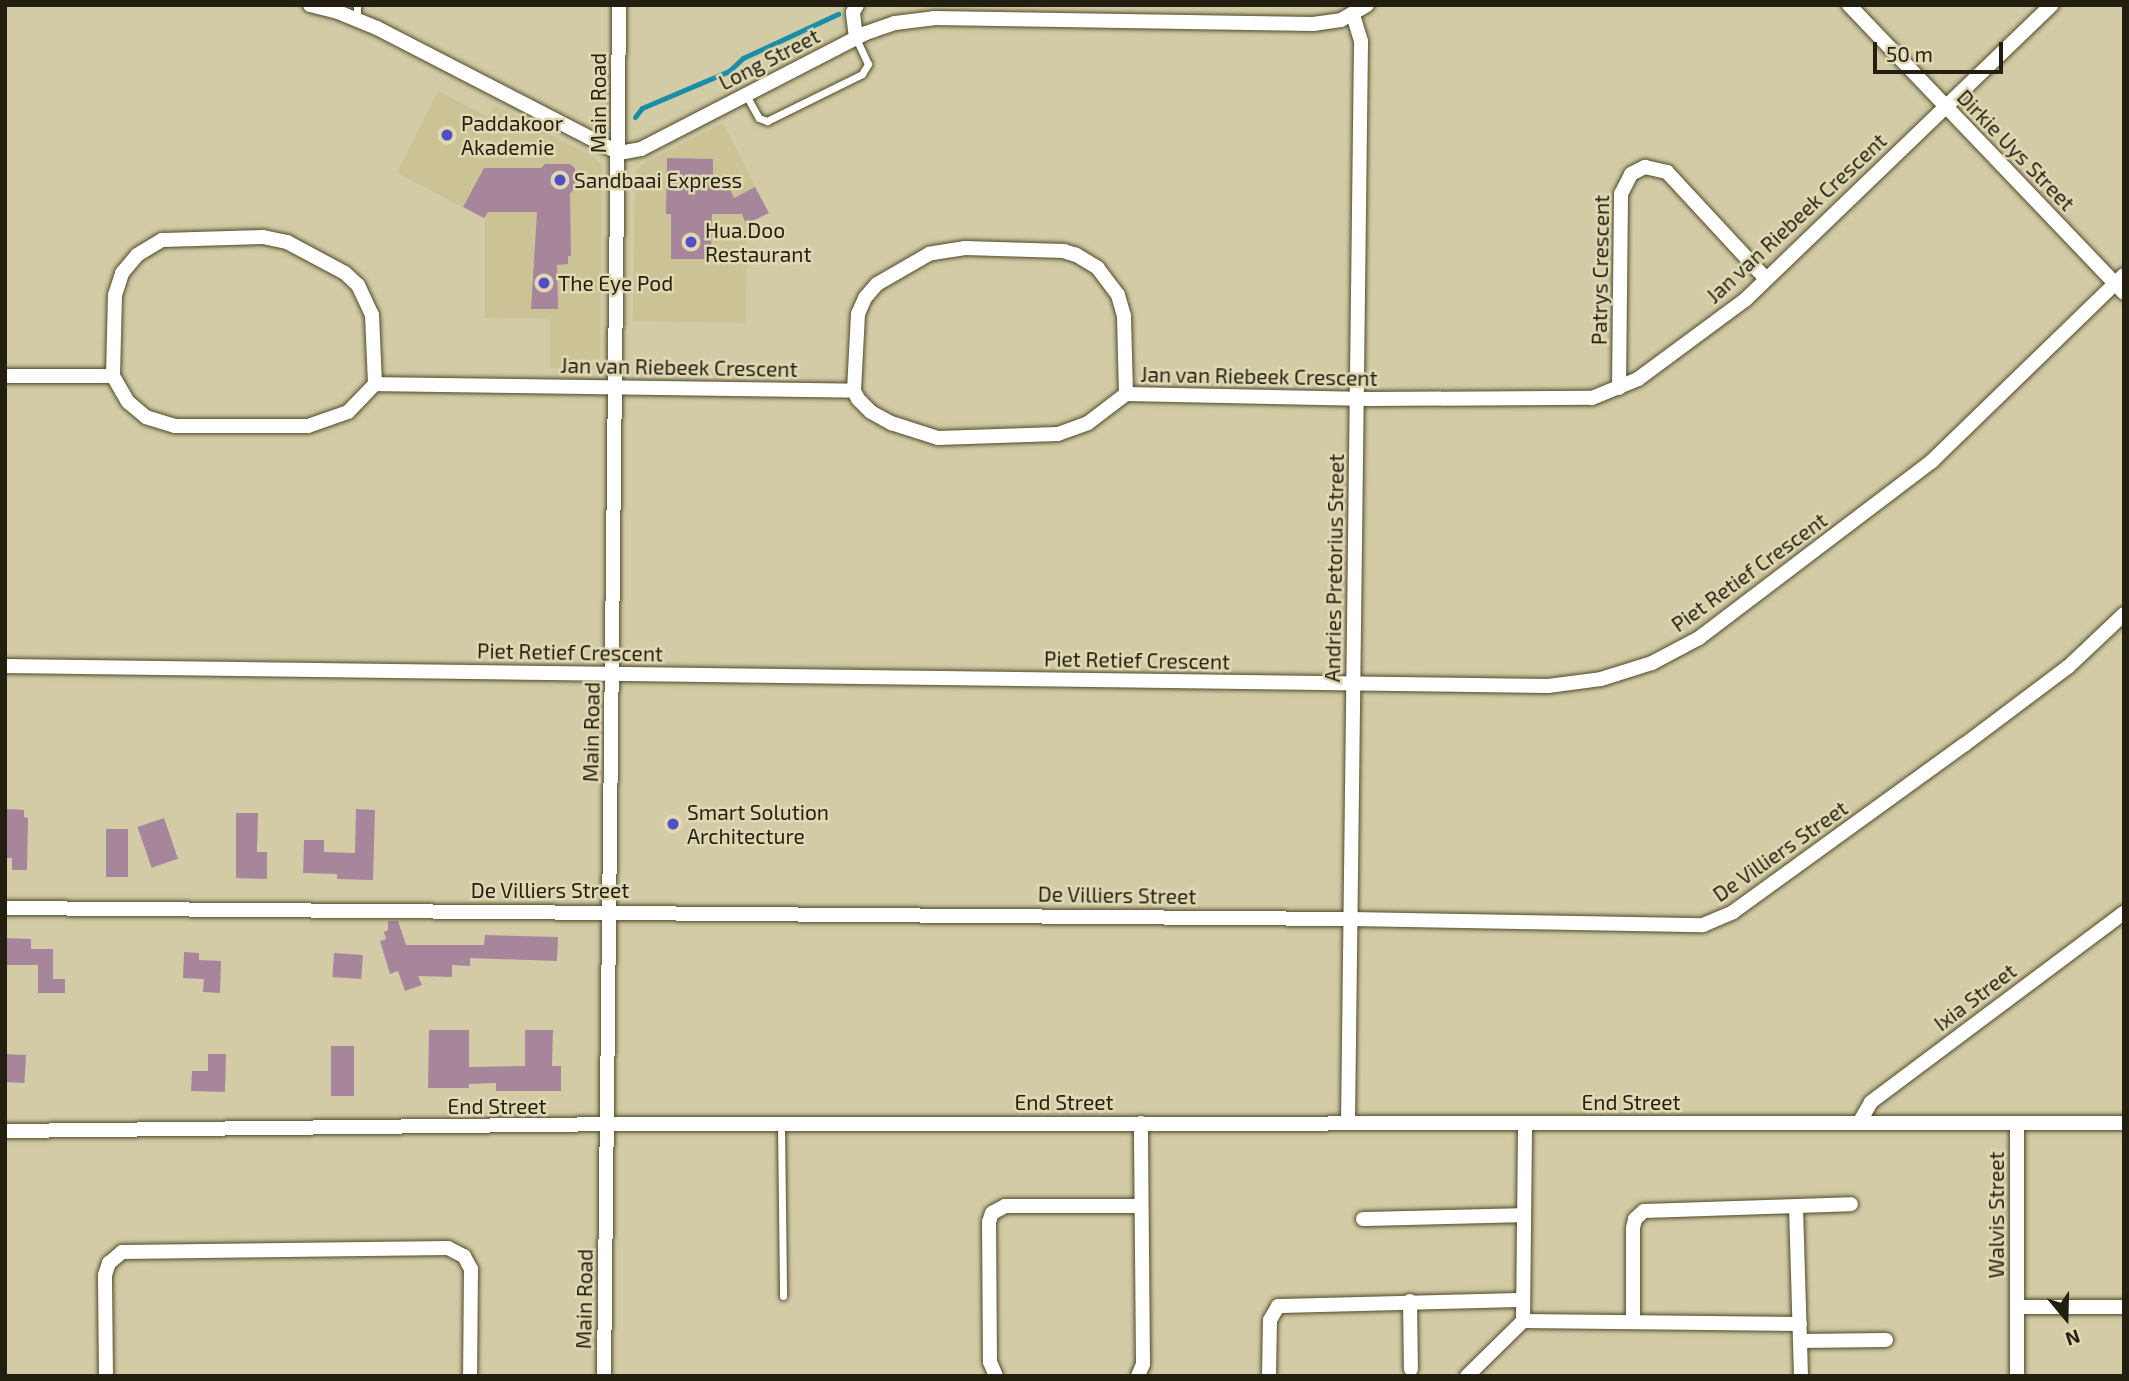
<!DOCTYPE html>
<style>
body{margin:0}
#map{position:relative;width:2129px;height:1381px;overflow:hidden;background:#d2cba6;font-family:"Exo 2",sans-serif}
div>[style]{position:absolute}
.built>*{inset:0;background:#cbc395}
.stream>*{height:5px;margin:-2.5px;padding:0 2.5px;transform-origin:2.5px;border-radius:2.5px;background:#1a8ea9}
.building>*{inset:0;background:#a7869c;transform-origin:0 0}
.roads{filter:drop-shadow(0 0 2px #504a28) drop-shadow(0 0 2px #504a28)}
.service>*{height:7px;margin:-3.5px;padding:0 3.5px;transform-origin:3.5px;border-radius:3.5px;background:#fff}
.minor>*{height:14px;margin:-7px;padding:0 7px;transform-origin:7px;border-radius:7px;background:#fff}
.dots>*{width:19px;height:19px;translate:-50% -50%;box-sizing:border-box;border:4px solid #dfd8b2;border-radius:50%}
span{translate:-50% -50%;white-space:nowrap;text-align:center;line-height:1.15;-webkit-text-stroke:5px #dfd8b2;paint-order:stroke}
.street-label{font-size:21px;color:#221f11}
.poi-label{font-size:21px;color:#221f11}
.left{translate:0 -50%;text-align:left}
.frame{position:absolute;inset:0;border:7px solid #221f11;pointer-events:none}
.north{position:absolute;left:2031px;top:1283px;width:70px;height:70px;-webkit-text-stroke:5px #dfd8b2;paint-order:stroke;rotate:161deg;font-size:19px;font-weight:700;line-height:28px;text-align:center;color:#221f11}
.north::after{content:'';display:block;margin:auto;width:24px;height:32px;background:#221f11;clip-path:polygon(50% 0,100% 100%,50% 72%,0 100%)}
.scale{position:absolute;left:1873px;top:42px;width:130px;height:32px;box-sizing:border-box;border:4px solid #221f11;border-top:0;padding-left:9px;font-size:21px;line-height:24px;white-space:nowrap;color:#221f11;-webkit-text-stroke:5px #dfd8b2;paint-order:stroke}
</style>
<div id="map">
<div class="built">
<i style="clip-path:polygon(438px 91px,488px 117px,494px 105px,597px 159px,602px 165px,600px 369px,550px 368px,550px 319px,485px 318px,485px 219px,397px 173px)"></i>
<i style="clip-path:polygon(723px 123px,769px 213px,747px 224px,746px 323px,633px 321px,635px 172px,644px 163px)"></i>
</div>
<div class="stream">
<i style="left:635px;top:117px;width:11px;rotate:-52deg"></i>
<i style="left:642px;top:108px;width:95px;rotate:-23deg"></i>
<i style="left:729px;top:71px;width:19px;rotate:-43deg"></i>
<i style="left:743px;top:58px;width:105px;rotate:-24.9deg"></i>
</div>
<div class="building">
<i style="clip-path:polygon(667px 158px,713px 159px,713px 179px,726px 181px,734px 198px,755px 187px,769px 213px,746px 224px,742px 214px,712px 214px,711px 259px,671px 259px,671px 214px,666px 214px)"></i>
<i style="clip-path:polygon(545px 164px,570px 164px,575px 168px,575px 189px,570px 193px,571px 256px,568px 256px,568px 264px,557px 265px,558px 309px,531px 309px,537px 212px,488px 212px,484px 218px,463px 207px,484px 168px,541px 168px)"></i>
<i style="clip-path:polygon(7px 809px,24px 810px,24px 817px,28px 818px,27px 870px,12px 870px,12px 858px,6px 858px)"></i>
<i style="clip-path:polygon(356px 809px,375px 810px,373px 880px,337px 879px,337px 874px,303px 873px,304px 840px,324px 840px,324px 852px,355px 853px)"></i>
<i style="clip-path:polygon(236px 813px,258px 813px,257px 852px,267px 852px,267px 879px,236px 878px)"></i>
<i style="left:164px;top:818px;width:43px;height:28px;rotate:71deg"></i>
<i style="left:106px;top:829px;width:22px;height:48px"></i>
<i style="clip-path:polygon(388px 921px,398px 921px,406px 945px,484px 945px,485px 935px,558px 937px,557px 961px,470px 958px,470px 966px,452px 965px,452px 977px,418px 976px,422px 985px,405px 991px,398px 971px,390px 974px,380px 941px,386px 939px,384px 932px,388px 930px)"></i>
<i style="clip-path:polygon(5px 938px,31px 939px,31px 949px,53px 949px,53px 979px,65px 979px,65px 993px,38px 993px,38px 965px,5px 965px)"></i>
<i style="clip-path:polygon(184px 952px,199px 953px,199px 960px,221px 961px,220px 993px,203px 992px,204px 979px,183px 978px)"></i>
<i style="left:334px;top:953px;width:29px;height:24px;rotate:4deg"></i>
<i style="clip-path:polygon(429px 1030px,469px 1030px,469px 1067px,525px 1066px,525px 1030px,553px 1030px,552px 1066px,561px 1066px,561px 1091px,496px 1091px,496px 1083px,469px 1084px,469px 1088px,428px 1088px)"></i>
<i style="left:331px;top:1046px;width:23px;height:50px"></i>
<i style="left:5px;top:1054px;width:21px;height:28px;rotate:3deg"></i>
<i style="clip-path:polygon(208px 1054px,226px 1054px,225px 1092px,191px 1091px,192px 1071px,208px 1071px)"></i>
</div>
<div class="roads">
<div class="service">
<i style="left:357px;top:19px;width:14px;rotate:-90deg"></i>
<i style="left:746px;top:95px;width:26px;rotate:61deg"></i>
<i style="left:759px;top:118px;width:9px;rotate:21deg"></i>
<i style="left:767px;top:121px;width:106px;rotate:-26.3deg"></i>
<i style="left:862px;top:74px;width:12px;rotate:-59deg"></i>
<i style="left:868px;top:64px;width:29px;rotate:-115deg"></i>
<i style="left:781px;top:1124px;width:172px;rotate:89.3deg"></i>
</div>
<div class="minor">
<i style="left:310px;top:5px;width:29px;rotate:14deg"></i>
<i style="left:338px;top:12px;width:42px;rotate:22.3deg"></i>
<i style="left:377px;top:28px;width:272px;rotate:27.3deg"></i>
<i style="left:619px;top:153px;width:22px;rotate:-10deg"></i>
<i style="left:641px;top:149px;width:253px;rotate:-27.3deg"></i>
<i style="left:866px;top:33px;width:31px;rotate:-19deg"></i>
<i style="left:895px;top:23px;width:39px;rotate:-7deg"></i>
<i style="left:934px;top:18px;width:379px;rotate:0.9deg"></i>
<i style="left:1313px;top:24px;width:28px;rotate:-8deg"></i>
<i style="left:1341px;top:20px;width:30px;rotate:-30deg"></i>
<i style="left:1849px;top:5px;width:398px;rotate:46.3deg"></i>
<i style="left:856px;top:38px;width:26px;rotate:-97deg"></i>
<i style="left:853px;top:12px;width:8px;rotate:-60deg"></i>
<i style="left:263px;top:237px;width:25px;rotate:12deg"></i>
<i style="left:287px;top:242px;width:66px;rotate:28.1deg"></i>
<i style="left:345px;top:273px;width:18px;rotate:43deg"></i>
<i style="left:358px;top:285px;width:33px;rotate:65deg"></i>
<i style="left:372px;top:315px;width:69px;rotate:87.5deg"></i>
<i style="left:375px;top:384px;width:39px;rotate:134deg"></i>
<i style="left:348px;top:412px;width:42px;rotate:160.7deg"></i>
<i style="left:308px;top:426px;width:133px;rotate:180deg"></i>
<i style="left:175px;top:426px;width:30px;rotate:-163deg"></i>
<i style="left:146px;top:417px;width:23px;rotate:-140deg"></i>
<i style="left:128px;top:402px;width:30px;rotate:-120deg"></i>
<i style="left:113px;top:376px;width:81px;rotate:-88.6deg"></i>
<i style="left:115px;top:295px;width:23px;rotate:-72deg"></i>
<i style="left:122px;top:273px;width:23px;rotate:-50deg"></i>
<i style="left:137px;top:255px;width:29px;rotate:-31deg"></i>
<i style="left:162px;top:240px;width:101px;rotate:-1.7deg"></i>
<i style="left:5px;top:376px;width:108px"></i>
<i style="left:375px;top:384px;width:479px;rotate:0.8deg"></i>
<i style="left:1619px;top:388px;width:194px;rotate:-89.4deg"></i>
<i style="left:1621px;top:194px;width:22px;rotate:-63deg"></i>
<i style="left:1631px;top:174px;width:16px;rotate:-27deg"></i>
<i style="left:1645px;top:167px;width:23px;rotate:13deg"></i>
<i style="left:1667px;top:172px;width:146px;rotate:47.2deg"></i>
<i style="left:1126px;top:394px;width:78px;rotate:-91.5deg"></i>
<i style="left:1124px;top:316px;width:22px;rotate:-106deg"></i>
<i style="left:1118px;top:295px;width:34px;rotate:-127deg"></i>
<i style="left:1098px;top:268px;width:26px;rotate:-149deg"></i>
<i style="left:1076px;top:255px;width:13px;rotate:-162deg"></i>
<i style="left:1064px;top:251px;width:99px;rotate:-178.3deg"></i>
<i style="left:965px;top:248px;width:36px;rotate:171deg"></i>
<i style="left:929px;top:254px;width:60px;rotate:150deg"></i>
<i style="left:877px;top:284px;width:18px;rotate:131deg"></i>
<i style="left:865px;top:298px;width:17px;rotate:114deg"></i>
<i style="left:858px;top:314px;width:77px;rotate:93deg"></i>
<i style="left:854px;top:391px;width:9px;rotate:63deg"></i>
<i style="left:858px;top:399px;width:18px;rotate:45deg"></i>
<i style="left:871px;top:412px;width:23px;rotate:29deg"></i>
<i style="left:891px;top:423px;width:49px;rotate:17.7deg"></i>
<i style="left:938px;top:438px;width:120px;rotate:-1.9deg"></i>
<i style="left:1058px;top:434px;width:32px;rotate:-20deg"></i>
<i style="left:1088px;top:423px;width:48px;rotate:-37.3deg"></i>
<i style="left:1126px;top:394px;width:244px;rotate:1.2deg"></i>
<i style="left:1370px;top:399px;width:222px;rotate:-0.3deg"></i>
<i style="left:1592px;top:398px;width:50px;rotate:-22.4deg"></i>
<i style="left:1638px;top:379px;width:134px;rotate:-36.5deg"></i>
<i style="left:1746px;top:299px;width:424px;rotate:-43.9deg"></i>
<i style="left:5px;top:666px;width:1543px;rotate:0.74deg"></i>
<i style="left:1548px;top:686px;width:53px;rotate:-7.5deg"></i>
<i style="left:1601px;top:679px;width:53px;rotate:-17.4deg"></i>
<i style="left:1652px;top:663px;width:53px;rotate:-28deg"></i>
<i style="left:1699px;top:638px;width:293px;rotate:-37.2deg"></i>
<i style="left:1932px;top:461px;width:267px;rotate:-44.1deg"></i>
<i style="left:5px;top:908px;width:1345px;rotate:0.47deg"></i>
<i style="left:1350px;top:919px;width:353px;rotate:1deg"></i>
<i style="left:1703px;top:925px;width:33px;rotate:-23deg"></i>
<i style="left:1733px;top:912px;width:285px;rotate:-35.9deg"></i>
<i style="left:1964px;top:745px;width:130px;rotate:-36.9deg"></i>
<i style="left:2068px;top:667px;width:77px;rotate:-43.4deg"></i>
<i style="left:1348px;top:1123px;width:1082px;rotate:-89.31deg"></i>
<i style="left:1361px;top:41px;width:28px;rotate:-107deg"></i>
<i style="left:1859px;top:1123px;width:24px;rotate:-60deg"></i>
<i style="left:1871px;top:1102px;width:316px;rotate:-36.8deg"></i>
<i style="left:2017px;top:1123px;width:253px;rotate:90deg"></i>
<i style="left:5px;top:1131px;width:619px;rotate:-0.65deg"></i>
<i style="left:624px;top:1124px;width:1500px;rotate:-0.04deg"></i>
<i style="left:1796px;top:1207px;width:169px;rotate:88.3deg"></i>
<i style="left:1363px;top:1219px;width:159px;rotate:-1.4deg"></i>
<i style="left:1410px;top:1301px;width:68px;rotate:89.2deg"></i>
<i style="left:2017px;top:1307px;width:107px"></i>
<i style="left:1523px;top:1321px;width:277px;rotate:0.6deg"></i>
<i style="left:1633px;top:1321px;width:93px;rotate:-90deg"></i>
<i style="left:1633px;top:1228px;width:9px;rotate:-77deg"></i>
<i style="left:1635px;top:1219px;width:12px;rotate:-42deg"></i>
<i style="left:1644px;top:1211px;width:207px;rotate:-1.9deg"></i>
<i style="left:1800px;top:1341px;width:86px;rotate:-0.7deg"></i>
<i style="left:106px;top:1376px;width:101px;rotate:-90.6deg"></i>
<i style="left:105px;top:1275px;width:13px;rotate:-72deg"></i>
<i style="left:109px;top:1263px;width:17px;rotate:-40deg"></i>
<i style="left:122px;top:1252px;width:326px;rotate:-0.7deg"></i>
<i style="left:448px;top:1248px;width:18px;rotate:27deg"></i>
<i style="left:464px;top:1256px;width:15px;rotate:62deg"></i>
<i style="left:471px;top:1269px;width:107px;rotate:90.5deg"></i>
<i style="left:604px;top:1376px;width:1371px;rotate:-89.37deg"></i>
<i style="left:996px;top:1376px;width:15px;rotate:-113deg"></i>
<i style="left:990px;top:1362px;width:140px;rotate:-90.4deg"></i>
<i style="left:989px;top:1222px;width:9px;rotate:-72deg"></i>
<i style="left:992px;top:1213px;width:15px;rotate:-28deg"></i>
<i style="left:1005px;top:1206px;width:136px"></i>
<i style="left:1138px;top:1376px;width:13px;rotate:-67deg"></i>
<i style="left:1143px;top:1364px;width:241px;rotate:-90.5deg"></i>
<i style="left:1269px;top:1376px;width:56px;rotate:-89deg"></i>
<i style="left:1270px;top:1320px;width:16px;rotate:-60deg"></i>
<i style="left:1278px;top:1306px;width:244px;rotate:-1.4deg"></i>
<i style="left:1467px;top:1376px;width:78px;rotate:-44.5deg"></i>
<i style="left:1523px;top:1321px;width:198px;rotate:-89.4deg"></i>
</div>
</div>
<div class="dots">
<i style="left:447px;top:135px;background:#524fc6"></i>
<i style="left:560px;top:180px;background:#524fc6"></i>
<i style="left:691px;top:242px;background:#524fc6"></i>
<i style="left:544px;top:283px;background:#524fc6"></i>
<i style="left:673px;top:824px;background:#524fc6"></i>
</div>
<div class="street-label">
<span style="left:769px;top:59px;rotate:-27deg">Long Street</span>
<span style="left:598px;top:103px;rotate:-90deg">Main Road</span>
<span style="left:2016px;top:150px;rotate:46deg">Dirkie Uys Street</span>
<span style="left:1796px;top:218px;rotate:-43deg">Jan van Riebeek Crescent</span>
<span style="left:1600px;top:270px;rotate:-89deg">Patrys Crescent</span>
<span style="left:679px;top:367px;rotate:1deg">Jan van Riebeek Crescent</span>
<span style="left:1259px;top:376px;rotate:1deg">Jan van Riebeek Crescent</span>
<span style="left:1334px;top:568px;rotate:-89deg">Andries Pretorius Street</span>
<span style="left:1749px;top:572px;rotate:-36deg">Piet Retief Crescent</span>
<span style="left:570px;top:652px;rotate:1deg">Piet Retief Crescent</span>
<span style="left:1137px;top:660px;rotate:1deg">Piet Retief Crescent</span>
<span style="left:591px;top:732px;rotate:-89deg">Main Road</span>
<span style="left:1780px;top:851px;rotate:-35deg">De Villiers Street</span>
<span style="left:550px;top:890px">De Villiers Street</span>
<span style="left:1117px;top:895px;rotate:1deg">De Villiers Street</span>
<span style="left:1975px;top:997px;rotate:-37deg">Ixia Street</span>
<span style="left:1064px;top:1102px">End Street</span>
<span style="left:1631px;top:1102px">End Street</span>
<span style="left:497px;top:1106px">End Street</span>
<span style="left:1996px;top:1215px;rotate:-90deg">Walvis Street</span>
<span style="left:584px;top:1299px;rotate:-89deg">Main Road</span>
</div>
<div class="poi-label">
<span class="left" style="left:461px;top:135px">Paddakoor<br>Akademie</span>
<span class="left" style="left:574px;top:180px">Sandbaai Express</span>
<span class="left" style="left:705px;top:242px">Hua.Doo<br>Restaurant</span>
<span class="left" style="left:558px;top:283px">The Eye Pod</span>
<span class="left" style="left:687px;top:824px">Smart Solution<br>Architecture</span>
</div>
<div class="frame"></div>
<div class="north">N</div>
<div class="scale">50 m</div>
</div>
